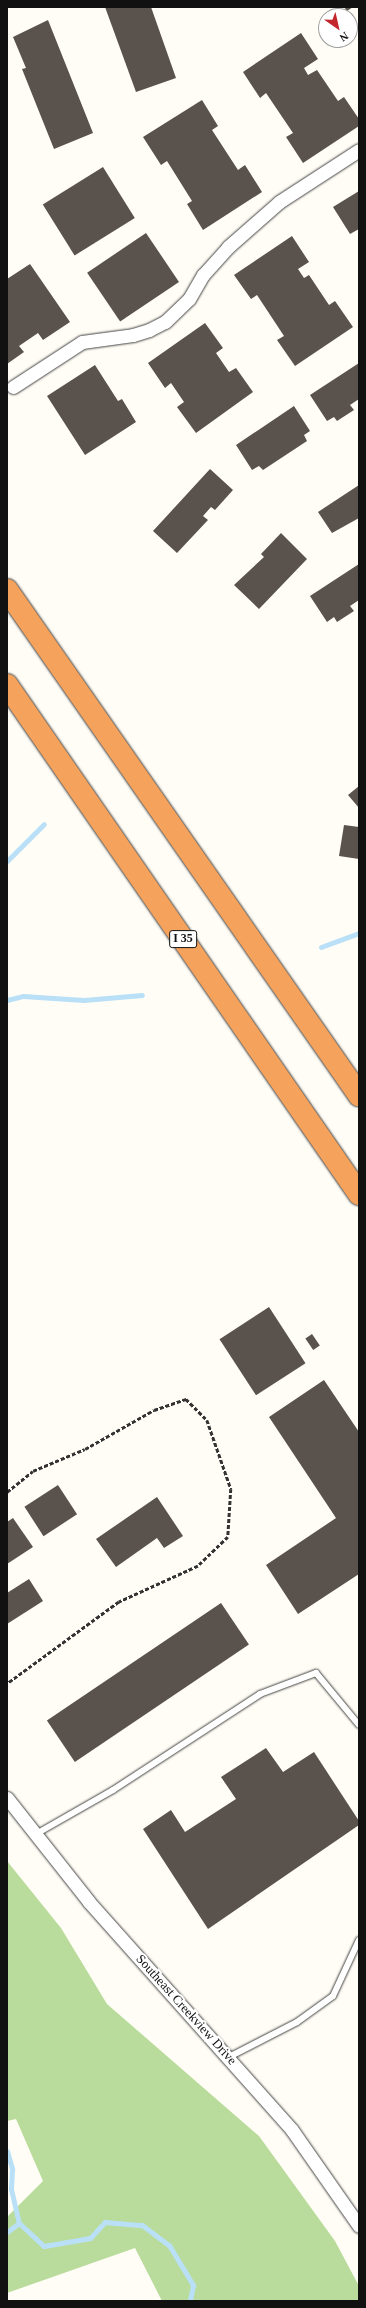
<!DOCTYPE html>
<style>
body{margin:0}
#map{position:relative;width:366px;height:2308px;overflow:hidden;background:#fffdf5;font-family:"Times New Roman",serif}
div>[style]{position:absolute}
.forest>*{inset:0;background:#b9dc9c}
.stream>*{height:5px;margin:-2.5px;padding:0 2.5px;transform-origin:2.5px;border-radius:2.5px;background:#b9e0f7}
.building>*{inset:0;background:#5a524d;transform-origin:0 0}
.path>*{height:2.5px;margin-top:-1.25px;transform-origin:0;background:repeating-linear-gradient(90deg,#333 0 4px,transparent 0 6px)}
.roads{filter:drop-shadow(0 0 1px #444) drop-shadow(0 0 1px #444)}
.lane>*{height:6px;margin:-3px;padding:0 3px;transform-origin:3px;border-radius:3px;background:#fff}
.street>*{height:13px;margin:-6.5px;padding:0 6.5px;transform-origin:6.5px;border-radius:6.5px;background:#fff}
.highway>*{height:22px;margin:-11px;padding:0 11px;transform-origin:11px;border-radius:11px;background:#f5a25d}
span{translate:-50% -50%;white-space:nowrap;text-align:center;line-height:1.15;-webkit-text-stroke:4px #fff;paint-order:stroke}
.shield-label span{padding:1px 3px;background:#fff;border:1px solid;border-radius:3px;-webkit-text-stroke-width:0}
.shield-label{font-size:12px;color:#111;font-weight:700}
.street-label{font-size:13px;color:#111}
.frame{position:absolute;inset:0;border:8px solid #111;pointer-events:none}
.north{position:absolute;left:318px;top:8px;width:40px;height:40px;box-sizing:border-box;background:#fff;border:1px solid #a0a0a0;border-radius:50%;rotate:146deg;font-size:11px;font-weight:700;line-height:16px;text-align:center;color:#111}
.north::after{content:'';display:block;margin:auto;width:14px;height:18px;background:#c4262e;clip-path:polygon(50% 0,100% 100%,50% 72%,0 100%)}
</style>
<div id="map">
<div class="forest">
<i style="clip-path:polygon(7px 1861px,61px 1928px,107px 2004px,259px 2136px,335px 2241px,359px 2286px,359px 2301px,162px 2301px,135px 2248px,7px 2293px,7px 2217px,43px 2181px,16px 2119px,7px 2121px)"></i>
</div>
<div class="stream">
<i style="left:7px;top:861px;width:52px;rotate:-45deg"></i>
<i style="left:321px;top:947px;width:40px;rotate:-20.2deg"></i>
<i style="left:7px;top:1000px;width:16px;rotate:-14deg"></i>
<i style="left:23px;top:996px;width:61px;rotate:3.8deg"></i>
<i style="left:84px;top:1000px;width:58px;rotate:-4.9deg"></i>
<i style="left:7px;top:2151px;width:19px;rotate:74deg"></i>
<i style="left:12px;top:2169px;width:20px;rotate:93deg"></i>
<i style="left:11px;top:2189px;width:35px;rotate:77deg"></i>
<i style="left:19px;top:2223px;width:34px;rotate:43deg"></i>
<i style="left:44px;top:2246px;width:47px;rotate:-9.9deg"></i>
<i style="left:90px;top:2238px;width:22px;rotate:-47deg"></i>
<i style="left:105px;top:2222px;width:37px;rotate:5deg"></i>
<i style="left:142px;top:2225px;width:34px;rotate:37deg"></i>
<i style="left:169px;top:2245px;width:47px;rotate:59deg"></i>
<i style="left:193px;top:2285px;width:16px;rotate:101deg"></i>
<i style="left:7px;top:2232px;width:15px;rotate:-37deg"></i>
</div>
<div class="building">
<i style="clip-path:polygon(105px 7px,151px 7px,176px 78px,136px 92px)"></i>
<i style="clip-path:polygon(344px 7px,353px 7px,347px 11px)"></i>
<i style="clip-path:polygon(48px 20px,93px 133px,54px 149px,22px 69px,26px 68px,13px 37px)"></i>
<i style="clip-path:polygon(301px 33px,318px 59px,304px 68px,308px 75px,317px 70px,338px 101px,344px 97px,359px 119px,359px 126px,303px 163px,286px 137px,293px 133px,266px 93px,260px 98px,243px 72px)"></i>
<i style="clip-path:polygon(202px 100px,218px 126px,212px 130px,238px 170px,245px 165px,262px 192px,203px 230px,187px 204px,192px 201px,167px 161px,161px 165px,143px 137px)"></i>
<i style="left:103px;top:167px;width:60px;height:71px;rotate:58deg"></i>
<i style="clip-path:polygon(359px 191px,359px 229px,350px 234px,333px 207px)"></i>
<i style="left:146px;top:233px;width:59px;height:71px;rotate:56deg"></i>
<i style="clip-path:polygon(292px 236px,309px 262px,298px 269px,304px 278px,309px 275px,329px 305px,335px 301px,353px 327px,295px 366px,277px 340px,284px 336px,257px 295px,251px 299px,234px 275px)"></i>
<i style="clip-path:polygon(30px 264px,70px 322px,43px 340px,38px 333px,19px 346px,24px 352px,7px 364px,7px 279px)"></i>
<i style="clip-path:polygon(205px 323px,223px 348px,216px 353px,229px 372px,236px 368px,253px 392px,196px 433px,177px 407px,184px 402px,171px 383px,165px 388px,148px 363px)"></i>
<i style="clip-path:polygon(359px 363px,359px 399px,350px 405px,354px 410px,337px 421px,334px 417px,327px 421px,310px 395px)"></i>
<i style="clip-path:polygon(95px 365px,118px 401px,122px 399px,136px 422px,85px 455px,47px 396px)"></i>
<i style="clip-path:polygon(294px 406px,310px 431px,304px 435px,307px 441px,263px 470px,259px 466px,252px 470px,236px 445px)"></i>
<i style="clip-path:polygon(210px 469px,233px 490px,215px 510px,211px 507px,203px 516px,208px 520px,177px 553px,153px 531px)"></i>
<i style="clip-path:polygon(359px 485px,359px 518px,332px 533px,318px 512px)"></i>
<i style="clip-path:polygon(281px 533px,307px 559px,259px 609px,234px 585px,264px 557px,261px 554px)"></i>
<i style="clip-path:polygon(359px 564px,359px 600px,350px 606px,354px 611px,337px 622px,334px 617px,327px 622px,310px 596px)"></i>
<i style="clip-path:polygon(359px 786px,359px 808px,348px 795px)"></i>
<i style="clip-path:polygon(344px 825px,359px 827px,359px 859px,339px 856px)"></i>
<i style="left:269px;top:1307px;width:67px;height:59px;rotate:57deg"></i>
<i style="left:312px;top:1334px;width:14px;height:8px;rotate:56deg"></i>
<i style="clip-path:polygon(324px 1380px,359px 1432px,359px 1574px,298px 1614px,266px 1565px,336px 1518px,269px 1417px)"></i>
<i style="left:58px;top:1485px;width:35px;height:40px;rotate:57deg"></i>
<i style="clip-path:polygon(157px 1497px,183px 1536px,164px 1548px,157px 1538px,116px 1567px,96px 1539px)"></i>
<i style="clip-path:polygon(13px 1518px,33px 1547px,7px 1564px,7px 1522px)"></i>
<i style="clip-path:polygon(29px 1579px,43px 1601px,7px 1624px,7px 1593px)"></i>
<i style="left:221px;top:1603px;width:50px;height:210px;rotate:56deg"></i>
<i style="clip-path:polygon(266px 1748px,283px 1772px,314px 1752px,359px 1821px,359px 1825px,208px 1929px,143px 1829px,171px 1810px,185px 1832px,236px 1799px,221px 1777px)"></i>
</div>
<div class="path">
<i style="left:7px;top:1492px;width:33px;rotate:-39deg"></i>
<i style="left:33px;top:1471px;width:56px;rotate:-22.9deg"></i>
<i style="left:85px;top:1449px;width:79px;rotate:-29.5deg"></i>
<i style="left:154px;top:1410px;width:34px;rotate:-19deg"></i>
<i style="left:186px;top:1399px;width:30px;rotate:45deg"></i>
<i style="left:207px;top:1420px;width:73px;rotate:70.8deg"></i>
<i style="left:231px;top:1489px;width:48px;rotate:93.6deg"></i>
<i style="left:228px;top:1537px;width:42px;rotate:136deg"></i>
<i style="left:198px;top:1566px;width:87px;rotate:155.5deg"></i>
<i style="left:119px;top:1602px;width:139px;rotate:143.8deg"></i>
</div>
<div class="roads">
<div class="lane">
<i style="left:36px;top:1834px;width:89px;rotate:-29.7deg"></i>
<i style="left:113px;top:1790px;width:176px;rotate:-33.1deg"></i>
<i style="left:260px;top:1694px;width:60px;rotate:-20.6deg"></i>
<i style="left:316px;top:1673px;width:67px;rotate:50.4deg"></i>
<i style="left:229px;top:2057px;width:76px;rotate:-27.2deg"></i>
<i style="left:297px;top:2022px;width:44px;rotate:-35.8deg"></i>
<i style="left:333px;top:1996px;width:62px;rotate:-65.1deg"></i>
</div>
<div class="street">
<i style="left:13px;top:387px;width:82px;rotate:-33.1deg"></i>
<i style="left:82px;top:342px;width:51px;rotate:-7.8deg"></i>
<i style="left:133px;top:335px;width:17px;rotate:-17deg"></i>
<i style="left:149px;top:330px;width:18px;rotate:-27deg"></i>
<i style="left:165px;top:322px;width:33px;rotate:-44deg"></i>
<i style="left:189px;top:299px;width:28px;rotate:-60deg"></i>
<i style="left:203px;top:275px;width:38px;rotate:-48deg"></i>
<i style="left:228px;top:247px;width:68px;rotate:-41.4deg"></i>
<i style="left:279px;top:202px;width:95px;rotate:-33deg"></i>
<i style="left:7px;top:1798px;width:132px;rotate:51.7deg"></i>
<i style="left:89px;top:1902px;width:305px;rotate:48.3deg"></i>
<i style="left:292px;top:2130px;width:117px;rotate:55.1deg"></i>
</div>
<div class="highway">
<i style="left:7px;top:590px;width:616px;rotate:55.12deg"></i>
<i style="left:7px;top:685px;width:619px;rotate:55.33deg"></i>
</div>
</div>
<div class="shield-label">
<span style="left:183px;top:939px">I 35</span>
</div>
<div class="street-label">
<span style="left:186px;top:2010px;rotate:48deg">Southeast Creekview Drive</span>
</div>
<div class="frame"></div>
<div class="north">N</div>
</div>
